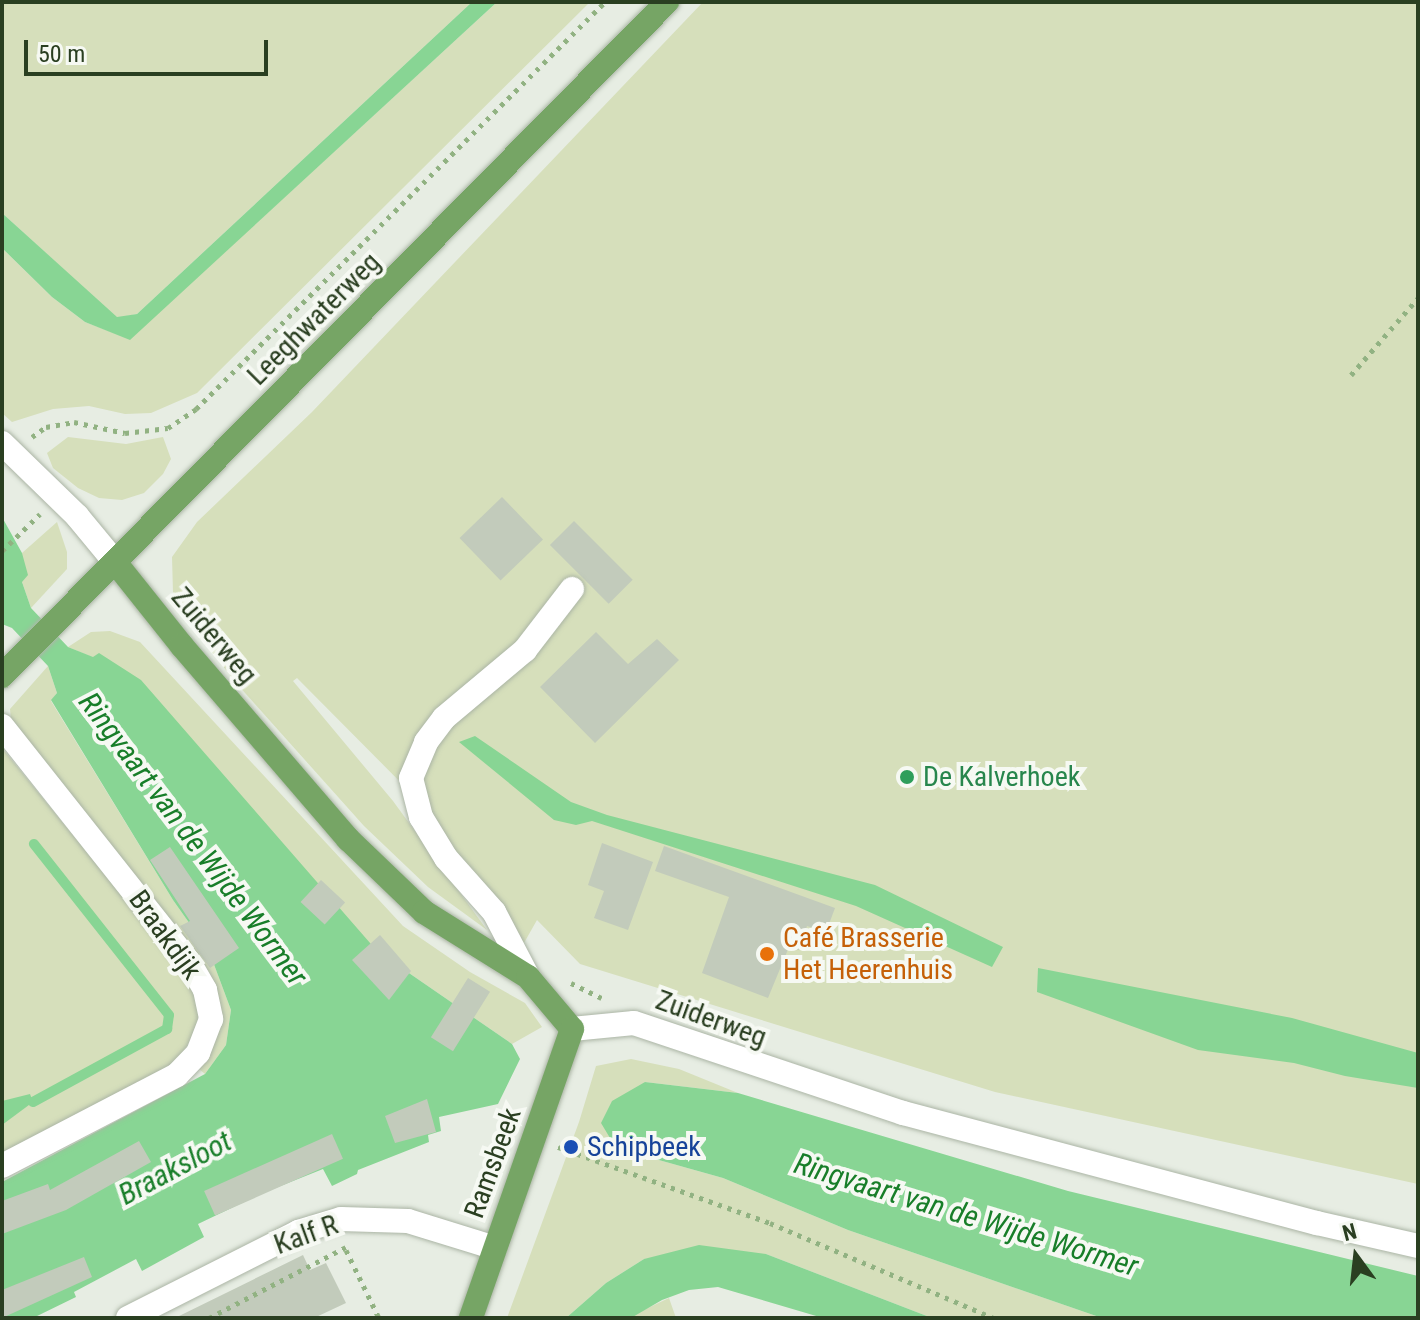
<!DOCTYPE html>
<meta charset="utf-8">
<style>
body{margin:0}
#map{position:relative;width:1420px;height:1320px;overflow:hidden;background:#e7ede3;font-family:"Roboto Condensed",sans-serif}
div>[style]{position:absolute}
.green>*{inset:0;background:#d6dfbb}
.water>*{inset:0;background:#88d594}
.stream>*{height:10px;margin:-5px;padding:0 5px;transform-origin:5px;border-radius:5px;background:#88d594}
.building>*{inset:0;background:#c2cbbb;transform-origin:0 0}
.path>*{height:5px;margin-top:-2.5px;transform-origin:0;background:repeating-linear-gradient(90deg,#91b282 0 4px,transparent 0 10px)}
.roads{filter:drop-shadow(0 0 2px #abb5a5) drop-shadow(0 0 2px #abb5a5)}
.minor>*{height:24px;margin:-12px;padding:0 12px;transform-origin:12px;border-radius:12px;background:#fff}
.major>*{height:24px;margin:-12px;padding:0 12px;transform-origin:12px;border-radius:12px;background:#76a565}
.dots>*{width:22px;height:22px;translate:-50% -50%;box-sizing:border-box;border:4px solid #f6f9f3;border-radius:50%}
span{translate:-50% -50%;white-space:nowrap;text-align:center;line-height:1.15;-webkit-text-stroke:8px #f6f9f3;paint-order:stroke}
.street-label{font-size:28px;color:#2a3f21}
.leisure-label{font-size:28px;color:#27864d}
.left{translate:0 -50%;text-align:left}
.food-label{font-size:28px;color:#c56008}
.transit-label{font-size:28px;color:#164399}
.water-label{font-size:30px;color:#187e29;font-style:italic}
.frame{position:absolute;inset:0;border:4px solid #2a3f21;pointer-events:none}
.north{position:absolute;left:1316px;top:1216px;width:80px;height:80px;-webkit-text-stroke:6px #f6f9f3;paint-order:stroke;rotate:345deg;font-size:22px;font-weight:700;line-height:32px;text-align:center;color:#2a3f21}
.north::after{content:'';display:block;margin:auto;width:28px;height:36px;background:#2a3f21;clip-path:polygon(50% 0,100% 100%,50% 72%,0 100%)}
.scale{position:absolute;left:24px;top:40px;width:244px;height:36px;box-sizing:border-box;border:4px solid #2a3f21;border-top:0;padding-left:10px;font-size:24px;line-height:28px;white-space:nowrap;color:#2a3f21;-webkit-text-stroke:6px #f6f9f3;paint-order:stroke}
</style>
<div id="map">
<div class="green">
<i style="clip-path:polygon(2px 2px,472px 2px,137px 314px,117px 318px,2px 213px)"></i>
<i style="clip-path:polygon(497px 2px,590px 2px,197px 393px,151px 413px,125px 414px,89px 406px,53px 409px,12px 422px,2px 413px,2px 248px,52px 297px,85px 322px,130px 339px)"></i>
<i style="clip-path:polygon(703px 2px,1418px 2px,1418px 1184px,995px 1092px,580px 964px,537px 920px,524px 943px,445px 840px,435px 817px,297px 678px,293px 681px,393px 801px,487px 930px,428px 887px,364px 826px,237px 684px,184px 617px,173px 593px,172px 557px,197px 522px,312px 412px)"></i>
<i style="clip-path:polygon(68px 437px,126px 444px,163px 437px,171px 459px,163px 474px,144px 493px,122px 500px,99px 498px,78px 488px,53px 468px,47px 453px)"></i>
<i style="clip-path:polygon(57px 522px,67px 552px,67px 569px,31px 608px,22px 582px,22px 553px)"></i>
<i style="clip-path:polygon(110px 631px,140px 642px,403px 926px,470px 972px,525px 1003px,542px 1027px,512px 1044px,377px 951px,94px 658px,68px 647px,91px 632px)"></i>
<i style="clip-path:polygon(48px 666px,57px 693px,51px 701px,173px 900px,209px 951px,231px 1010px,226px 1045px,205px 1074px,199px 1069px,218px 1019px,11px 719px,10px 709px)"></i>
<i style="clip-path:polygon(2px 748px,188px 977px,198px 1005px,198px 1025px,178px 1063px,2px 1158px)"></i>
<i style="clip-path:polygon(631px 1059px,679px 1069px,738px 1093px,645px 1082px,616px 1148px,723px 1178px,848px 1230px,1102px 1318px,932px 1318px,766px 1254px,644px 1259px,606px 1283px,566px 1318px,507px 1318px,579px 1122px,596px 1066px)"></i>
<i style="clip-path:polygon(669px 1298px,676px 1318px,631px 1318px,635px 1314px)"></i>
</div>
<div class="water">
<i style="clip-path:polygon(472px 2px,497px 2px,130px 340px,85px 322px,52px 297px,2px 248px,2px 213px,117px 317px,137px 314px)"></i>
<i style="clip-path:polygon(2px 517px,22px 553px,28px 575px,22px 582px,31px 608px,68px 647px,93px 657px,99px 653px,141px 680px,377px 951px,512px 1044px,520px 1059px,498px 1104px,439px 1117px,441px 1131px,428px 1135px,429px 1142px,358px 1170px,357px 1174px,332px 1186px,323px 1169px,263px 1193px,198px 1224px,204px 1237px,142px 1271px,136px 1259px,74px 1292px,76px 1297px,33px 1318px,2px 1318px,2px 1182px,205px 1074px,226px 1045px,231px 1010px,209px 951px,173px 900px,51px 700px,57px 693px,48px 666px,12px 628px,2px 624px)"></i>
<i style="clip-path:polygon(475px 736px,571px 802px,607px 815px,875px 885px,1003px 947px,992px 967px,856px 906px,592px 821px,576px 825px,554px 820px,459px 742px)"></i>
<i style="clip-path:polygon(1038px 968px,1292px 1018px,1418px 1053px,1418px 1088px,1345px 1076px,1294px 1063px,1198px 1050px,1037px 992px)"></i>
<i style="clip-path:polygon(645px 1082px,738px 1093px,1068px 1191px,1418px 1276px,1418px 1318px,1102px 1318px,848px 1230px,723px 1178px,616px 1148px,601px 1123px,612px 1101px)"></i>
<i style="clip-path:polygon(30px 1094px,33px 1102px,2px 1125px,2px 1101px)"></i>
<i style="clip-path:polygon(699px 1245px,766px 1254px,932px 1318px,823px 1318px,718px 1287px,689px 1290px,662px 1300px,631px 1318px,566px 1318px,606px 1283px,644px 1259px)"></i>
</div>
<div class="stream">
<i style="left:33px;top:1102px;width:153px;rotate:-28.6deg"></i>
<i style="left:167px;top:1029px;width:14px;rotate:-82deg"></i>
<i style="left:169px;top:1015px;width:218px;rotate:-128.3deg"></i>
</div>
<div class="building">
<i style="left:502px;top:497px;width:59px;height:59px;rotate:46deg"></i>
<i style="left:574px;top:521px;width:83px;height:34px;rotate:45deg"></i>
<i style="clip-path:polygon(596px 632px,628px 664px,657px 639px,679px 660px,595px 743px,540px 687px)"></i>
<i style="clip-path:polygon(602px 843px,653px 862px,628px 930px,594px 918px,604px 891px,588px 885px)"></i>
<i style="clip-path:polygon(664px 846px,835px 908px,826px 932px,807px 926px,799px 950px,789px 947px,768px 998px,702px 973px,729px 897px,655px 871px)"></i>
<i style="clip-path:polygon(170px 847px,239px 948px,210px 968px,180px 926px,190px 921px,150px 860px)"></i>
<i style="left:321px;top:880px;width:33px;height:30px;rotate:43deg"></i>
<i style="clip-path:polygon(380px 935px,411px 971px,389px 1000px,352px 960px)"></i>
<i style="left:468px;top:978px;width:26px;height:70px;rotate:32deg"></i>
<i style="clip-path:polygon(427px 1099px,436px 1132px,395px 1143px,385px 1116px)"></i>
<i style="left:332px;top:1134px;width:27px;height:140px;rotate:66deg"></i>
<i style="clip-path:polygon(139px 1141px,151px 1162px,66px 1210px,2px 1234px,2px 1201px,48px 1184px,50px 1190px)"></i>
<i style="clip-path:polygon(303px 1255px,310px 1270px,326px 1263px,346px 1303px,314px 1318px,175px 1318px)"></i>
<i style="clip-path:polygon(84px 1257px,92px 1277px,2px 1318px,2px 1290px)"></i>
</div>
<div class="path">
<i style="left:1351px;top:375px;width:102px;rotate:-49deg"></i>
<i style="left:32px;top:437px;width:17px;rotate:-36deg"></i>
<i style="left:46px;top:427px;width:28px;rotate:-10deg"></i>
<i style="left:74px;top:422px;width:52px;rotate:12.2deg"></i>
<i style="left:125px;top:433px;width:43px;rotate:-6.6deg"></i>
<i style="left:168px;top:428px;width:34px;rotate:-34deg"></i>
<i style="left:196px;top:409px;width:577px;rotate:-44.86deg"></i>
<i style="left:2px;top:551px;width:53px;rotate:-44.2deg"></i>
<i style="left:571px;top:983px;width:34px;rotate:26deg"></i>
<i style="left:558px;top:1147px;width:225px;rotate:19.7deg"></i>
<i style="left:770px;top:1223px;width:243px;rotate:23deg"></i>
<i style="left:346px;top:1250px;width:76px;rotate:64.1deg"></i>
<i style="left:209px;top:1318px;width:154px;rotate:-27.4deg"></i>
</div>
<div class="roads">
<div class="minor">
<i style="left:2px;top:443px;width:105px;rotate:44.2deg"></i>
<i style="left:77px;top:516px;width:60px;rotate:50.4deg"></i>
<i style="left:2px;top:726px;width:301px;rotate:51.6deg"></i>
<i style="left:189px;top:962px;width:32px;rotate:60deg"></i>
<i style="left:205px;top:990px;width:30px;rotate:78deg"></i>
<i style="left:211px;top:1019px;width:36px;rotate:111deg"></i>
<i style="left:198px;top:1053px;width:30px;rotate:134deg"></i>
<i style="left:177px;top:1075px;width:197px;rotate:152.5deg"></i>
<i style="left:528px;top:977px;width:73px;rotate:-117.6deg"></i>
<i style="left:494px;top:912px;width:72px;rotate:-131.6deg"></i>
<i style="left:446px;top:858px;width:48px;rotate:-121.4deg"></i>
<i style="left:421px;top:817px;width:40px;rotate:-104.4deg"></i>
<i style="left:411px;top:778px;width:39px;rotate:-67deg"></i>
<i style="left:426px;top:742px;width:30px;rotate:-53deg"></i>
<i style="left:444px;top:718px;width:106px;rotate:-40deg"></i>
<i style="left:525px;top:650px;width:77px;rotate:-52.4deg"></i>
<i style="left:572px;top:1029px;width:62px;rotate:-5.5deg"></i>
<i style="left:634px;top:1023px;width:284px;rotate:18.5deg"></i>
<i style="left:903px;top:1113px;width:428px;rotate:14.9deg"></i>
<i style="left:1317px;top:1223px;width:104px;rotate:12.8deg"></i>
<i style="left:128px;top:1318px;width:191px;rotate:-26.8deg"></i>
<i style="left:298px;top:1232px;width:45px;rotate:-16.8deg"></i>
<i style="left:341px;top:1219px;width:67px;rotate:1.7deg"></i>
<i style="left:408px;top:1221px;width:91px;rotate:17.2deg"></i>
</div>
<div class="major">
<i style="left:115px;top:562px;width:107px;rotate:51.4deg"></i>
<i style="left:182px;top:646px;width:255px;rotate:49.3deg"></i>
<i style="left:348px;top:839px;width:105px;rotate:43.8deg"></i>
<i style="left:424px;top:912px;width:123px;rotate:32deg"></i>
<i style="left:528px;top:977px;width:68px;rotate:49.8deg"></i>
<i style="left:572px;top:1029px;width:306px;rotate:109.3deg"></i>
<i style="left:2px;top:676px;width:947px;rotate:-45.39deg"></i>
</div>
</div>
<div class="dots">
<i style="left:907px;top:777px;background:#2e9e5b"></i>
<i style="left:767px;top:954px;background:#e8710a"></i>
<i style="left:571px;top:1147px;background:#1a4fb4"></i>
</div>
<div class="street-label">
<span style="left:314px;top:319px;rotate:-45deg">Leeghwaterweg</span>
<span style="left:214px;top:636px;rotate:50deg">Zuiderweg</span>
<span style="left:165px;top:935px;rotate:54deg">Braakdijk</span>
<span style="left:711px;top:1019px;rotate:20deg">Zuiderweg</span>
<span style="left:493px;top:1163px;rotate:-70deg">Ramsbeek</span>
<span style="left:306px;top:1235px;rotate:-20deg">Kalf R</span>
</div>
<div class="leisure-label">
<span class="left" style="left:923px;top:777px">De Kalverhoek</span>
</div>
<div class="food-label">
<span class="left" style="left:783px;top:954px">Café Brasserie<br>Het Heerenhuis</span>
</div>
<div class="transit-label">
<span class="left" style="left:587px;top:1147px">Schipbeek</span>
</div>
<div class="water-label">
<span style="left:193px;top:839px;rotate:53deg">Ringvaart van de Wijde Wormer</span>
<span style="left:175px;top:1168px;rotate:-28deg">Braaksloot</span>
<span style="left:966px;top:1215px;rotate:17deg">Ringvaart van de Wijde Wormer</span>
</div>
<div class="frame"></div>
<div class="north">N</div>
<div class="scale">50 m</div>
</div>
